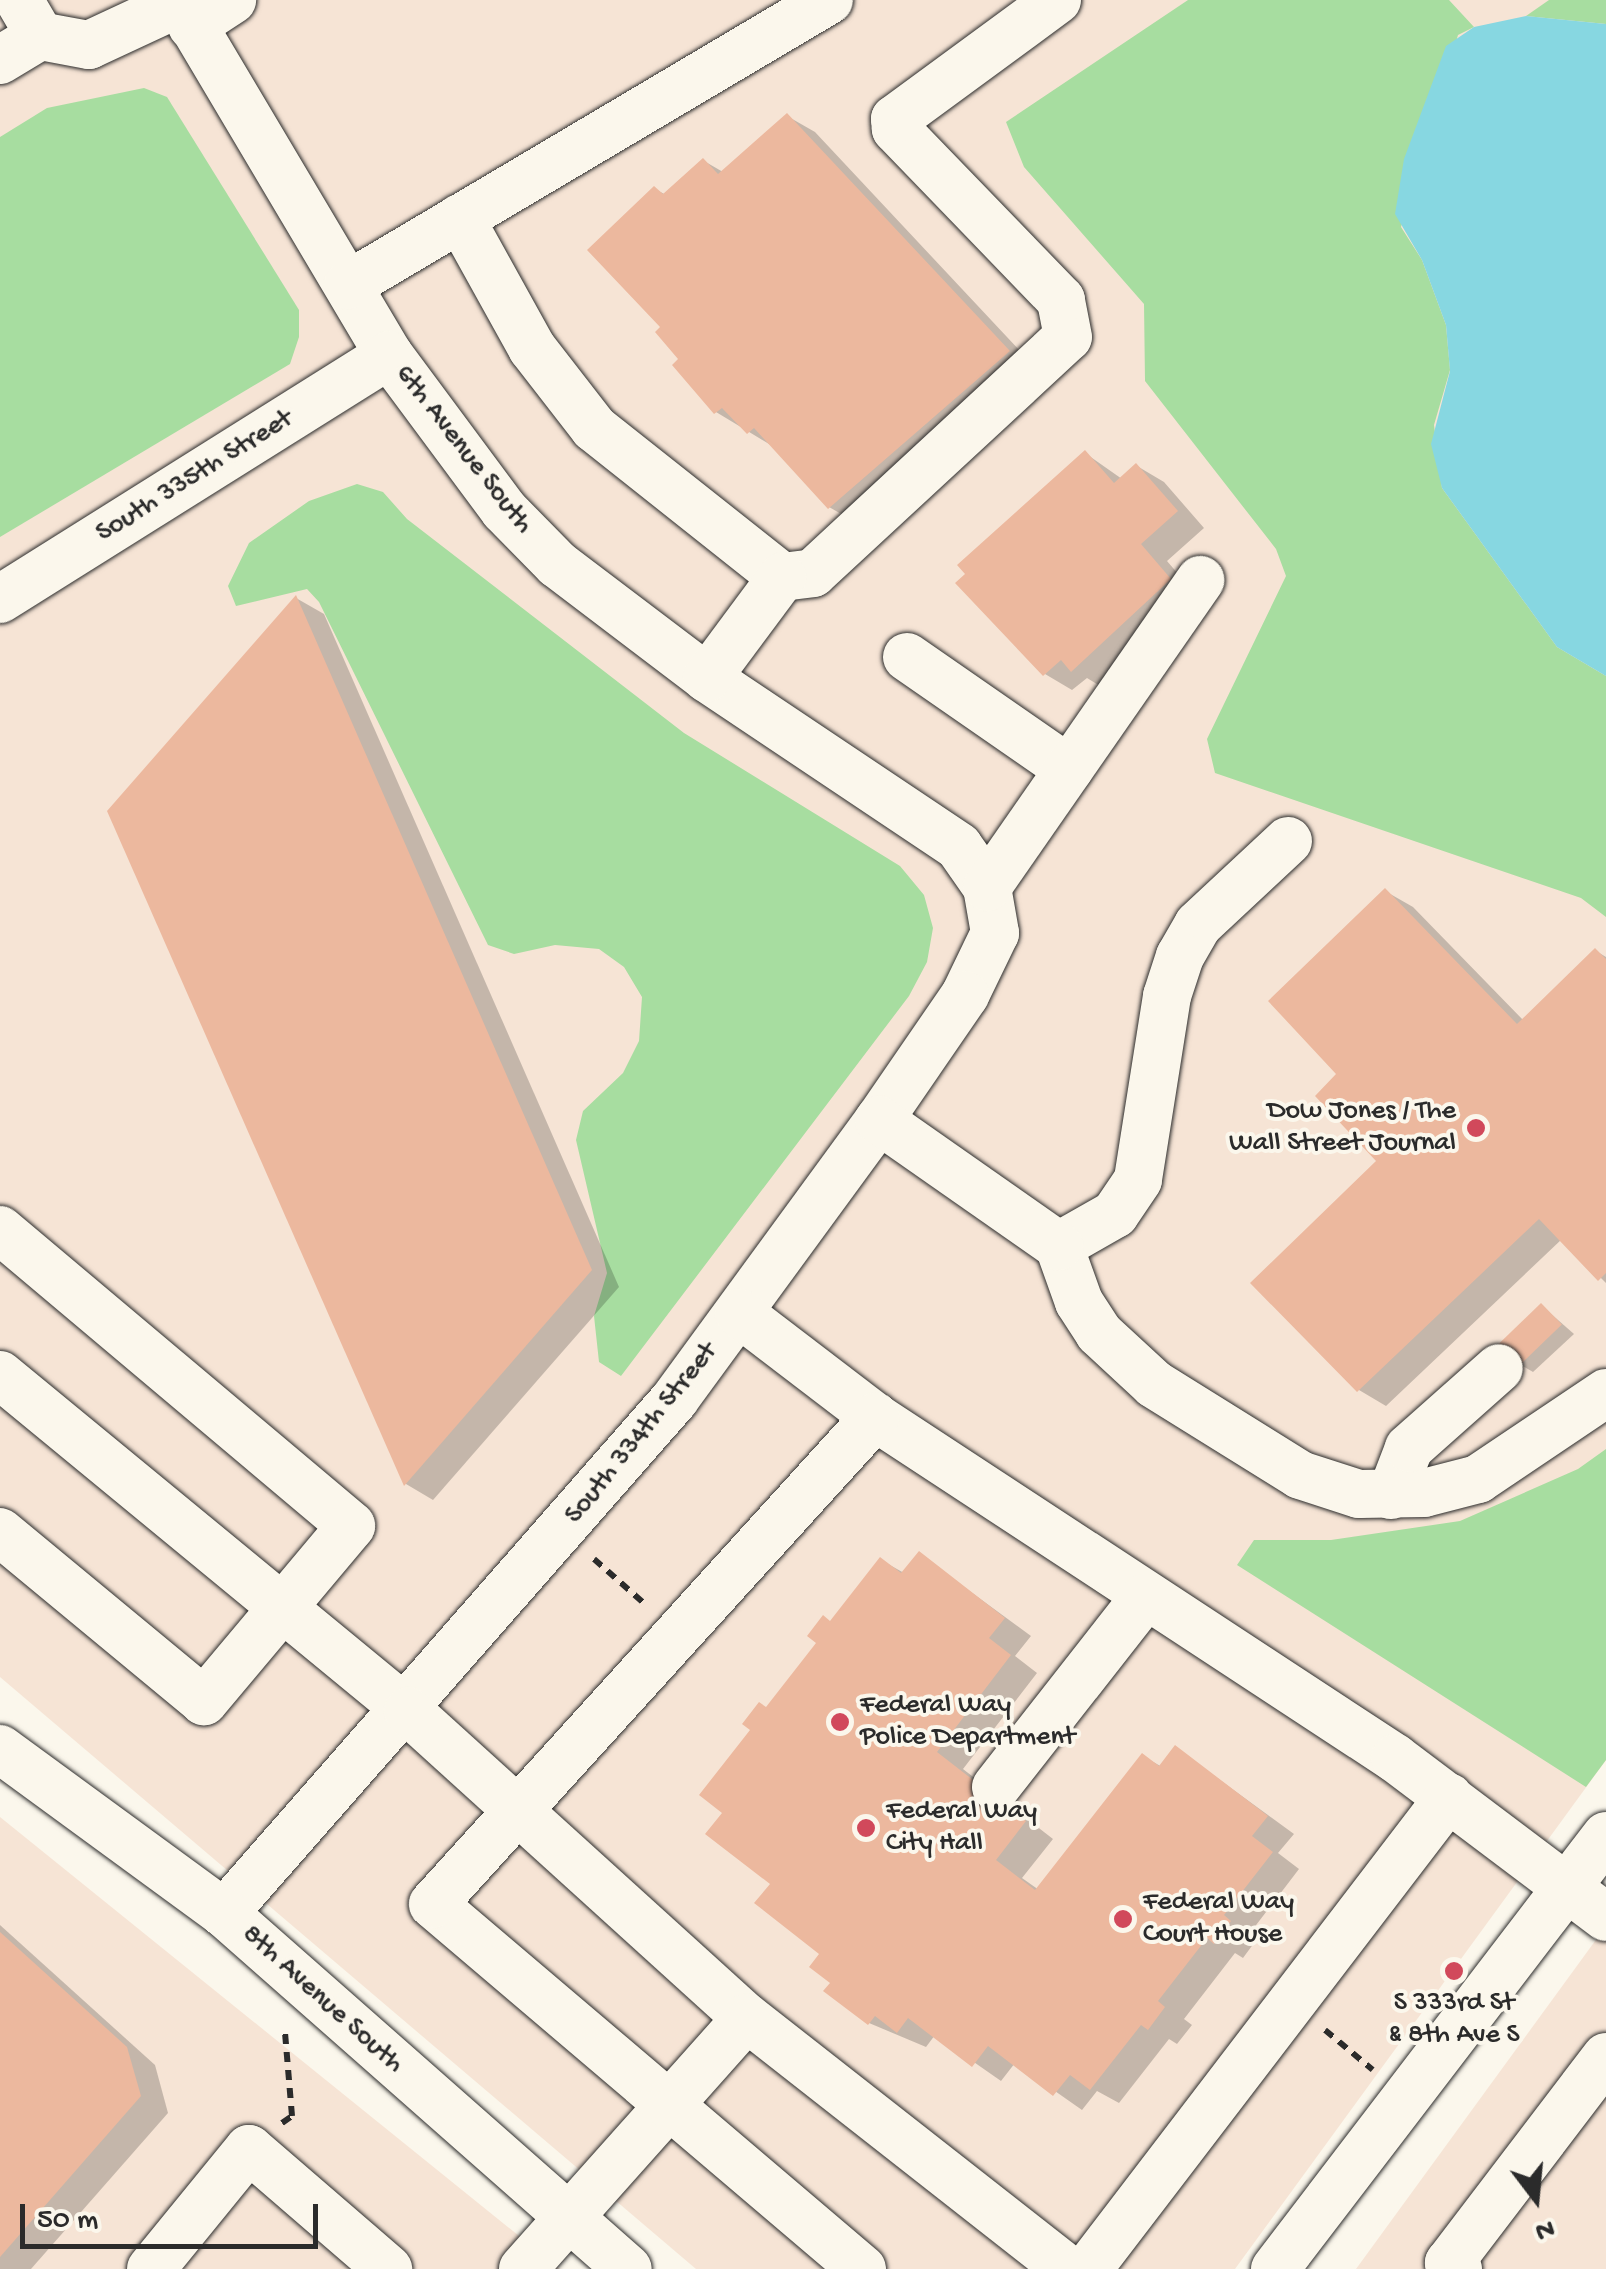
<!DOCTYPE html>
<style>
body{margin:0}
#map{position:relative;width:1606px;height:2269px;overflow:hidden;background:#fbf7ec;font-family:"Gochi Hand",sans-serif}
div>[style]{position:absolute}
.built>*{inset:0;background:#f6e4d5}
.green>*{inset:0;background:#a7dda0}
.water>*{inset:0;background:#87d7e1}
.shadow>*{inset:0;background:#0003}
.building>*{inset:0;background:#ecb89e;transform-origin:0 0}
.path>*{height:6px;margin-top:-3px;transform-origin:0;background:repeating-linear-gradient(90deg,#2b2b2b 0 10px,transparent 0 18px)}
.roads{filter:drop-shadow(0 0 2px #2b2b2b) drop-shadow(0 0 2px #2b2b2b)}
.minor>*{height:48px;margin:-24px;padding:0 24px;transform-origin:24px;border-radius:24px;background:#fbf7ec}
.dots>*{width:28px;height:28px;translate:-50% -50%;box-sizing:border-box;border:5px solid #fbf7ec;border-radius:50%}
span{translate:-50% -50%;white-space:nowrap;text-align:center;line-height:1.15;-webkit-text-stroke:8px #fbf7ec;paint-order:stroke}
.street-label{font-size:28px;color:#2b2b2b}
.poi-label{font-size:28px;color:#2b2b2b}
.right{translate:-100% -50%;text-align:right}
.left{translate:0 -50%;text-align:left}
.north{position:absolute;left:1486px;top:2149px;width:100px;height:100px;-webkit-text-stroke:8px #fbf7ec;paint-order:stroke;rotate:164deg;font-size:28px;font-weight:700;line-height:40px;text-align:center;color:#2b2b2b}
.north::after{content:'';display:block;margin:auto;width:35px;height:45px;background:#2b2b2b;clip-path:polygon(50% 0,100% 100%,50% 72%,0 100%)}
.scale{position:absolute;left:20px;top:2204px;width:298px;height:45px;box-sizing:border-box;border:5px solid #2b2b2b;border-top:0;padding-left:12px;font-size:30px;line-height:35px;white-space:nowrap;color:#2b2b2b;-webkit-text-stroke:8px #fbf7ec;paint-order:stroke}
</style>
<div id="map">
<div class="built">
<i style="clip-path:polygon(0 0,1606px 0,1606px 1760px,1235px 2269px,696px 2269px,0 1677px)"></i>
<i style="clip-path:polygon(0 1817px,560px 2269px,0 2269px)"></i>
<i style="clip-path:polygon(1606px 1926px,1606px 2269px,1356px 2269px)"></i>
</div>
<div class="green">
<i style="clip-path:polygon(1188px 0,1449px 0,1474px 27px,1458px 35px,1401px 227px,1422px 260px,1446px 325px,1450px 370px,1434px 425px,1442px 488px,1557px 647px,1606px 676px,1606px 917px,1581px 898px,1215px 773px,1207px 739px,1286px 576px,1276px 549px,1145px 381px,1144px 304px,1024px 167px,1006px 122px)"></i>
<i style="clip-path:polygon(1549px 0,1606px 0,1606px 24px,1526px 16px)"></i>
<i style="clip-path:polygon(144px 88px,167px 97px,299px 310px,299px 337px,290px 364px,0 537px,0 137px,47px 108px)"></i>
<i style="clip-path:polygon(357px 484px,383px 492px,407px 519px,684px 733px,900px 866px,924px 895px,933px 928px,927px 962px,909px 996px,621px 1376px,599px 1362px,594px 1316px,607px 1273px,576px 1140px,583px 1111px,623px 1073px,639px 1041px,642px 997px,624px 967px,599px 949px,555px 945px,514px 954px,488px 945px,319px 602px,307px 589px,236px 606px,228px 586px,249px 543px,309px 501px)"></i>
<i style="clip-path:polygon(1606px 1449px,1606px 1760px,1586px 1787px,1237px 1565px,1254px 1540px,1331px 1540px,1460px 1521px,1578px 1469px)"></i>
</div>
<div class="water">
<i style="clip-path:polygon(1526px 16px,1606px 24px,1606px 676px,1557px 647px,1442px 488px,1431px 444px,1450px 371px,1446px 325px,1422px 260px,1395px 214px,1404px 159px,1446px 46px,1474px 27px)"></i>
</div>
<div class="shadow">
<i style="clip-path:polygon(787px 116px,815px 132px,1036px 368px,857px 523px,829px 507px,774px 447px,716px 412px,664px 327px,655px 189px,666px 195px,704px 161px,723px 172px)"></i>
<i style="clip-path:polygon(1085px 453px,1122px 479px,1137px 466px,1164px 482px,1204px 528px,1167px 561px,1197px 596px,1100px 686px,1087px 678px,1072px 690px,1045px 674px)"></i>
<i style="clip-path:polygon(296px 598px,324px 614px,619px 1287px,433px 1500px,406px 1484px,110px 812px)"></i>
<i style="clip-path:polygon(1385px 891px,1413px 907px,1524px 1021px,1596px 951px,1606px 957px,1606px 1283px,1562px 1239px,1386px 1406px,1359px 1390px,1380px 1161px,1340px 1074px)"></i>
<i style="clip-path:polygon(1542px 1306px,1574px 1334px,1533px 1372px,1519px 1364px)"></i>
<i style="clip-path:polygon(919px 1554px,1031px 1636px,1015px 1656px,1037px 1673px,963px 1769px,1053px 1839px,1022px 1878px,1039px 1890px,1143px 1756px,1162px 1767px,1176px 1748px,1294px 1834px,1278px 1853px,1299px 1869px,1250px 1933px,1257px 1939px,1243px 1958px,1235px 1953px,1184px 2019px,1192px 2025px,1177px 2044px,1169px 2039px,1119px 2103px,1097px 2091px,1082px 2110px,1015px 2063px,1001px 2081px,935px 2035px,926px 2047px,869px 2023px,833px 1983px,823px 1954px,725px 1812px,767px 1709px,832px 1623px,881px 1560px,904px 1573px)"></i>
<i style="clip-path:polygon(0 1925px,155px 2065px,168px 2113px,31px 2269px,0 2269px)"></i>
</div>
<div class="building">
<i style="clip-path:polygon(787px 113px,1010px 351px,828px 509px,754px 428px,747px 434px,722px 408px,714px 414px,672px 365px,678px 359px,655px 332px,660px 327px,587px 250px,654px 186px,663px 194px,703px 158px,718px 174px)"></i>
<i style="clip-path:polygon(1085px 450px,1114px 483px,1136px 463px,1178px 511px,1141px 544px,1171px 579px,1071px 672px,1061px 660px,1043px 676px,955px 583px,965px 574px,957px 565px)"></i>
<i style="clip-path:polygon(296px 595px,592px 1270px,404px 1486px,107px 811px)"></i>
<i style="clip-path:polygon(1385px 888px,1517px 1024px,1595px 948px,1606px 959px,1606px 1273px,1598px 1281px,1539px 1219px,1357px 1392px,1250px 1283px,1376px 1161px,1315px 1096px,1336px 1074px,1268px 1001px)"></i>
<i style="left:1541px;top:1303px;width:30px;height:59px;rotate:46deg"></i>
<i style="clip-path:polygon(919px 1551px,1005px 1618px,989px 1638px,1011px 1655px,937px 1752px,1026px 1821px,996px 1860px,1035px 1890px,1142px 1753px,1159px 1766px,1175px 1745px,1268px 1816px,1252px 1836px,1273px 1852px,1224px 1915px,1231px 1921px,1214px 1944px,1207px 1938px,1158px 2001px,1165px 2007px,1148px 2030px,1141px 2025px,1090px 2090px,1070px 2075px,1053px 2096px,988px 2046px,972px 2067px,908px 2018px,897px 2033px,875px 2016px,868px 2025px,823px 1991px,830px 1983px,809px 1967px,819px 1954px,754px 1903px,770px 1884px,705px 1834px,722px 1813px,699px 1795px,750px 1730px,742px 1724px,759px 1702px,766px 1707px,816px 1643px,807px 1636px,823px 1615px,830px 1621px,880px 1557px,901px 1573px)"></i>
<i style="clip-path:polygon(0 1932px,127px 2047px,141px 2096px,0 2257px)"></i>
</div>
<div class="path">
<i style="left:594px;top:1559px;width:69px;rotate:41.5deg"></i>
<i style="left:1325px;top:2030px;width:62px;rotate:39.8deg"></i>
<i style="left:282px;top:2123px;width:12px;rotate:-35deg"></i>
<i style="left:292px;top:2116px;width:84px;rotate:-94.8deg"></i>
</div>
<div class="roads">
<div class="minor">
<i style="left:19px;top:0;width:42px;rotate:59.7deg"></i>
<i style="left:40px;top:36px;width:50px;rotate:10.4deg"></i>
<i style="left:89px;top:45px;width:99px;rotate:-25deg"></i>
<i style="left:178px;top:0;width:413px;rotate:59.3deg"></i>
<i style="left:389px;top:355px;width:193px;rotate:53.4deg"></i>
<i style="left:504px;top:510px;width:76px;rotate:45.5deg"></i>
<i style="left:557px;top:564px;width:188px;rotate:37.2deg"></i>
<i style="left:707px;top:678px;width:303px;rotate:33.8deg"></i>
<i style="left:959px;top:847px;width:49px;rotate:55deg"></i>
<i style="left:987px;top:887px;width:47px;rotate:80.1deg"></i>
<i style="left:995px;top:933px;width:69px;rotate:115.8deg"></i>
<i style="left:965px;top:995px;width:152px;rotate:124.5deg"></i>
<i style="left:879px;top:1120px;width:346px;rotate:126.2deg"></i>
<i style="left:675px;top:1399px;width:684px;rotate:131.26deg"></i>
<i style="left:192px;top:26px;width:48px;rotate:-33deg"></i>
<i style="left:0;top:60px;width:47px;rotate:-31deg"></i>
<i style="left:460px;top:218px;width:149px;rotate:61deg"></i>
<i style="left:532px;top:348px;width:101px;rotate:52.2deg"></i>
<i style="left:594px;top:428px;width:240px;rotate:38.4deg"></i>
<i style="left:782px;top:577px;width:31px;rotate:-7deg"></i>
<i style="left:813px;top:573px;width:347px;rotate:-42.8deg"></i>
<i style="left:1068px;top:337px;width:38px;rotate:-101deg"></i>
<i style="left:1061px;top:300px;width:238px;rotate:-134deg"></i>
<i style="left:896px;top:129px;width:10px;rotate:-96deg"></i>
<i style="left:895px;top:119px;width:201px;rotate:-36.3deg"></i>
<i style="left:348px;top:285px;width:559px;rotate:-30.65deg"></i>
<i style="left:0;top:599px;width:459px;rotate:-32.1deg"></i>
<i style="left:907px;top:657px;width:197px;rotate:34.7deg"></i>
<i style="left:707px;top:678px;width:126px;rotate:-53.4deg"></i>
<i style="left:1288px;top:841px;width:123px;rotate:137deg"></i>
<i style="left:1198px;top:925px;width:36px;rotate:120deg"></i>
<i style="left:1180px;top:956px;width:42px;rotate:108deg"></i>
<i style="left:1167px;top:996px;width:186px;rotate:99deg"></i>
<i style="left:1138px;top:1180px;width:41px;rotate:124.1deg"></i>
<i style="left:1115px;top:1214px;width:64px;rotate:150.3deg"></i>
<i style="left:1059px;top:1246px;width:59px;rotate:70.3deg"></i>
<i style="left:1079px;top:1302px;width:37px;rotate:57deg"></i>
<i style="left:1099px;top:1333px;width:75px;rotate:42.8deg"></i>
<i style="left:1154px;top:1384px;width:172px;rotate:31.9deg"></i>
<i style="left:1300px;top:1475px;width:62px;rotate:17.9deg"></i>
<i style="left:1359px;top:1494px;width:65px;rotate:-0.9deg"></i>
<i style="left:1424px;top:1493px;width:56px;rotate:-14.5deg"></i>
<i style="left:1478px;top:1479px;width:154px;rotate:-33.9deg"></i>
<i style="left:987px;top:887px;width:374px;rotate:-55.2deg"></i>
<i style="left:879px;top:1120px;width:220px;rotate:35deg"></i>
<i style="left:0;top:1230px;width:459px;rotate:40.1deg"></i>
<i style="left:351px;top:1526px;width:229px;rotate:130deg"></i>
<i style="left:204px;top:1701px;width:265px;rotate:-140.4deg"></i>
<i style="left:739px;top:1313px;width:171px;rotate:37.4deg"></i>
<i style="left:875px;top:1417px;width:622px;rotate:33.26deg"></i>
<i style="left:1395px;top:1758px;width:264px;rotate:37deg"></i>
<i style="left:0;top:1375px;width:529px;rotate:39.47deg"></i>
<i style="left:408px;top:1711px;width:457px;rotate:42.2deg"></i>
<i style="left:747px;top:2018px;width:407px;rotate:38.1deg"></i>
<i style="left:1391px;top:1495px;width:50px;rotate:-69deg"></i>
<i style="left:1409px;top:1448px;width:120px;rotate:-41.6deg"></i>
<i style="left:0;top:1749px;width:278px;rotate:36.2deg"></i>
<i style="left:224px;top:1913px;width:538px;rotate:41.39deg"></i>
<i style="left:996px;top:1787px;width:241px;rotate:-51.9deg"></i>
<i style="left:151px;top:2269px;width:155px;rotate:-50.8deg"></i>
<i style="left:249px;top:2149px;width:184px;rotate:40.8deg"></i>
<i style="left:523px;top:2269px;width:336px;rotate:-48.3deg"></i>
<i style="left:862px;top:2269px;width:563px;rotate:-139.61deg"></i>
<i style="left:433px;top:1904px;width:658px;rotate:-47.77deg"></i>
<i style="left:1088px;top:2269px;width:594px;rotate:-52.59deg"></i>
<i style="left:1275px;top:2269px;width:545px;rotate:-52.6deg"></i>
<i style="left:1458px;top:2269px;width:11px;rotate:-146deg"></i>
<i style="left:1449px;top:2263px;width:259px;rotate:-52.7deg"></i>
</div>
</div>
<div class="dots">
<i style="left:1476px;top:1128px;background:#d1495b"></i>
<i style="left:840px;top:1722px;background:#d1495b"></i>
<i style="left:866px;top:1828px;background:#d1495b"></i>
<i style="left:1123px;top:1919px;background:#d1495b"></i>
<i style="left:1454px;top:1971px;background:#d1495b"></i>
</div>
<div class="street-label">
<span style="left:463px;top:450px;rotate:52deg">6th Avenue South</span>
<span style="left:195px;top:477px;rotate:-32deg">South 335th Street</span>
<span style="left:642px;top:1434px;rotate:-51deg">South 334th Street</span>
<span style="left:322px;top:2000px;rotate:42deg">8th Avenue South</span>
</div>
<div class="poi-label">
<span class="right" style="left:1456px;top:1128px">Dow Jones / The<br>Wall Street Journal</span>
<span class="left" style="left:860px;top:1722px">Federal Way<br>Police Department</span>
<span class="left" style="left:886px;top:1828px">Federal Way<br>City Hall</span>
<span class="left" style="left:1143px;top:1919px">Federal Way<br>Court House</span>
<span style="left:1454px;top:2020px">S 333rd St<br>&amp; 8th Ave S</span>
</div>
<div class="north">N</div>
<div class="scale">50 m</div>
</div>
